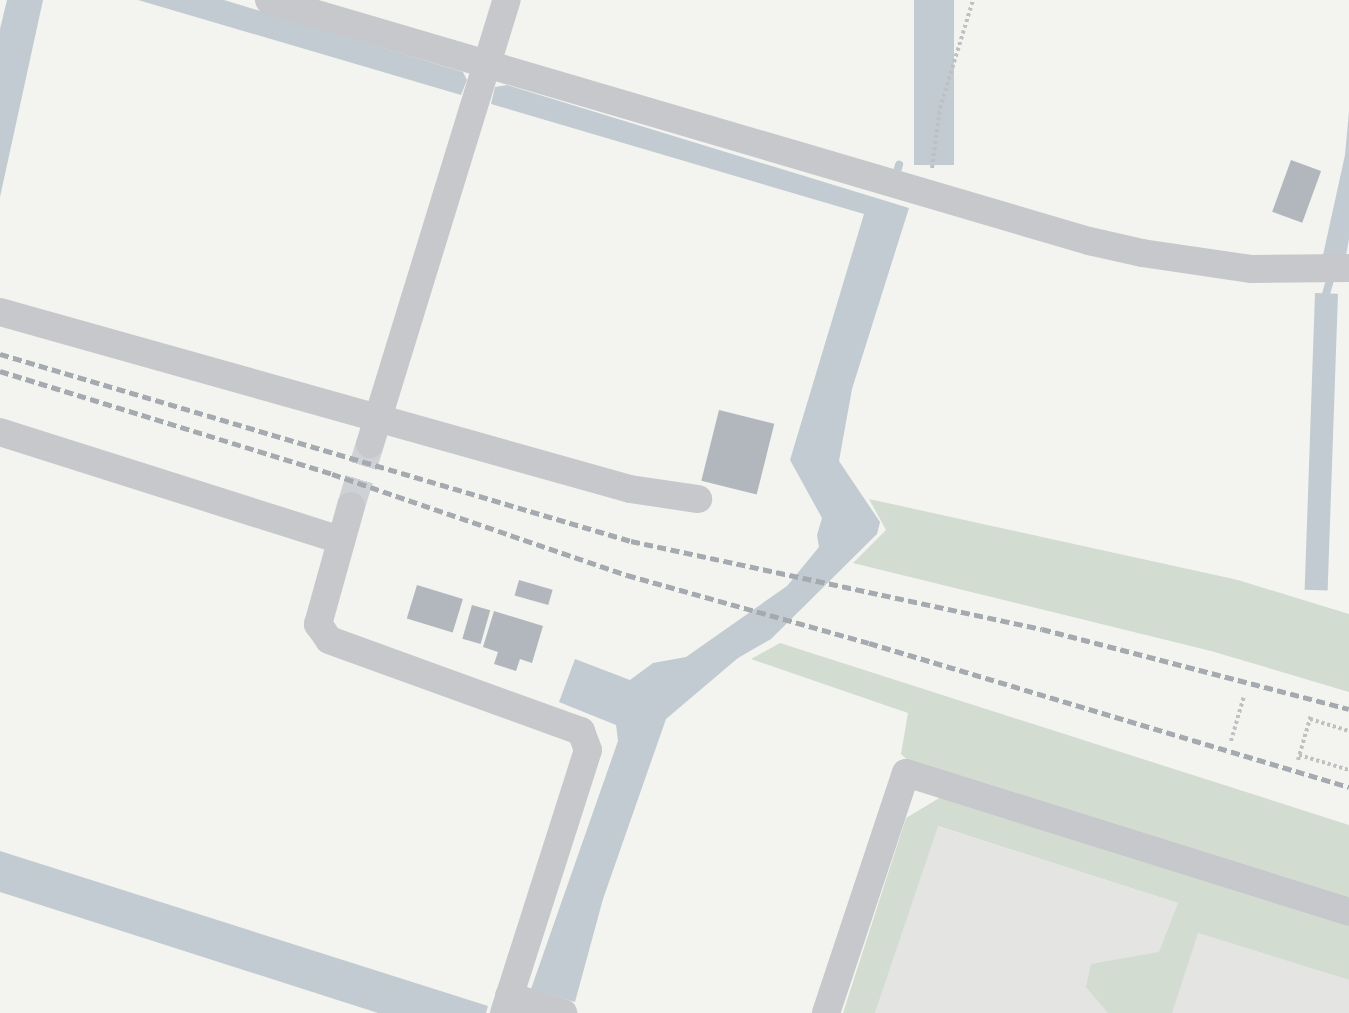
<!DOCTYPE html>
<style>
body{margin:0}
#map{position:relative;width:1349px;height:1013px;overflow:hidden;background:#f3f4ef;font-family:Inter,sans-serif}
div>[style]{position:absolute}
.built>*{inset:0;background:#e4e4e3}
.green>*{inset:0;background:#d3dcd0}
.water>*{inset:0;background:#c2cbd1;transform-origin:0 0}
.stream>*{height:8px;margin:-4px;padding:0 4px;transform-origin:4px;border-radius:4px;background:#c2cbd1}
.building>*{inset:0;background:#b2b7be;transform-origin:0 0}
.street-tunnel>*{height:28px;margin-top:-14px;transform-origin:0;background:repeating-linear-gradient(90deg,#ced2d4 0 28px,transparent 0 42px)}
.path>*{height:4px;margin-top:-2px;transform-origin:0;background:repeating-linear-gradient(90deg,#bec0c2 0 3px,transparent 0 6px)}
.street>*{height:28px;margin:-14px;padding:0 14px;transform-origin:14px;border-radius:14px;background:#c6c8cc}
.rail>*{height:4.5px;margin-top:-2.25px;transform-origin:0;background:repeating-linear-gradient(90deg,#a5a9b0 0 9px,transparent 0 13.5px)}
span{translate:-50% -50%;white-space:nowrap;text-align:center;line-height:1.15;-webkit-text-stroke:6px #fff;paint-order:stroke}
</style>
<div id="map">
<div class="built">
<i style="clip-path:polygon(937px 826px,1178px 903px,1198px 933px,1349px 980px,1349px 1013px,875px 1013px)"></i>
</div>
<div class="green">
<i style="clip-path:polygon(869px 499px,1238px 580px,1349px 614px,1349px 692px,1211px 651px,853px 563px,886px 530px)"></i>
<i style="clip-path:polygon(780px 643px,1349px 825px,1349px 980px,1198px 933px,1172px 1013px,1108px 1013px,1086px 987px,1091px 964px,1159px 952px,1178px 903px,938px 826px,875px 1013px,843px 1013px,906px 818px,946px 794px,901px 754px,908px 713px,751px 659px)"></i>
</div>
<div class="water">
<i style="clip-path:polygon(7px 0,43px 0,0 197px,0 29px)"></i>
<i style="clip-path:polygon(138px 0,224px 0,463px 72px,467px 80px,461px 95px)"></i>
<i style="left:914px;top:0;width:40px;height:165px"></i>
<i style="clip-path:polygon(507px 85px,909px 208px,852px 389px,839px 461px,880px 522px,877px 534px,771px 639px,738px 658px,666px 719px,603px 899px,575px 1002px,531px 989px,618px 741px,616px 725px,559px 702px,575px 659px,630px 680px,653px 663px,686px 657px,787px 586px,819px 547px,817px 535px,822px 518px,790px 460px,864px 214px,491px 104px,495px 87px)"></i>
<i style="clip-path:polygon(1349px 111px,1349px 239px,1346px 256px,1323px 255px,1345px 155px)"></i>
<i style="left:1315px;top:293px;width:23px;height:297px;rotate:2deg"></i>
<i style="clip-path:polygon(0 851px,488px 1006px,486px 1013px,378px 1013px,0 892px)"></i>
</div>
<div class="stream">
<i style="left:895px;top:178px;width:14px;rotate:-73deg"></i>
<i style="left:1326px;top:294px;width:22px;rotate:-74deg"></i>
</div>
<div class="building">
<i style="left:1291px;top:160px;width:32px;height:55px;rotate:20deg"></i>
<i style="left:719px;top:410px;width:57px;height:73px;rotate:14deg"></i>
<i style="left:519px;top:580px;width:35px;height:16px;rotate:16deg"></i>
<i style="left:417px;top:585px;width:48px;height:35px;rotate:17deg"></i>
<i style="left:472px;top:605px;width:19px;height:35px;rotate:16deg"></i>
<i style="clip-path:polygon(494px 611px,543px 626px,532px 663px,520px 659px,516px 671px,494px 664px,498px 652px,483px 647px)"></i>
</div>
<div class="street-tunnel">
<i style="left:351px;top:506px;width:65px;rotate:-73deg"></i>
</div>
<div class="path">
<i style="left:932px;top:168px;width:61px;rotate:-82.4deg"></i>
<i style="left:940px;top:108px;width:113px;rotate:-73deg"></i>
<i style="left:1310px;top:719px;width:41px;rotate:17.1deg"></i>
<i style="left:1231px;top:741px;width:47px;rotate:-73.9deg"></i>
<i style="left:1299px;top:755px;width:52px;rotate:16.7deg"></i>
<i style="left:1298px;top:760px;width:47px;rotate:-73.9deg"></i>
</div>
<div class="street">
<i style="left:269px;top:0;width:855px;rotate:16.38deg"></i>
<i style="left:1089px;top:241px;width:54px;rotate:12.8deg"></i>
<i style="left:1142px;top:253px;width:111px;rotate:8.3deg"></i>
<i style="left:1252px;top:269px;width:97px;rotate:-0.6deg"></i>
<i style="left:0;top:312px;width:654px;rotate:15.69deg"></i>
<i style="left:630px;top:489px;width:69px;rotate:8.4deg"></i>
<i style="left:0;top:432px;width:358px;rotate:17.6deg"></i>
<i style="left:370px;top:444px;width:465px;rotate:-72.9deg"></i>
<i style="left:351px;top:506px;width:123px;rotate:105.6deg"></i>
<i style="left:318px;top:624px;width:19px;rotate:55deg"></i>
<i style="left:329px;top:640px;width:268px;rotate:19.9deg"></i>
<i style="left:581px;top:731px;width:20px;rotate:70deg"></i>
<i style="left:588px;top:750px;width:276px;rotate:107.7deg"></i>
<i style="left:509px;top:996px;width:57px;rotate:17.5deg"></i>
<i style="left:826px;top:1013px;width:253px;rotate:-71.6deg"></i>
<i style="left:906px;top:773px;width:464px;rotate:17.4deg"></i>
</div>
<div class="rail">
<i style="left:0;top:354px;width:658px;rotate:16.51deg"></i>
<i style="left:631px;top:541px;width:420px;rotate:12.1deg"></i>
<i style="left:1042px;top:629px;width:317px;rotate:14.6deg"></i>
<i style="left:0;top:371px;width:348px;rotate:17.2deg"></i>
<i style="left:332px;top:474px;width:312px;rotate:18.9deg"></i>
<i style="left:627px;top:575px;width:251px;rotate:15.7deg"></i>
<i style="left:869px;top:643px;width:501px;rotate:16.7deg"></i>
</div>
</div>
